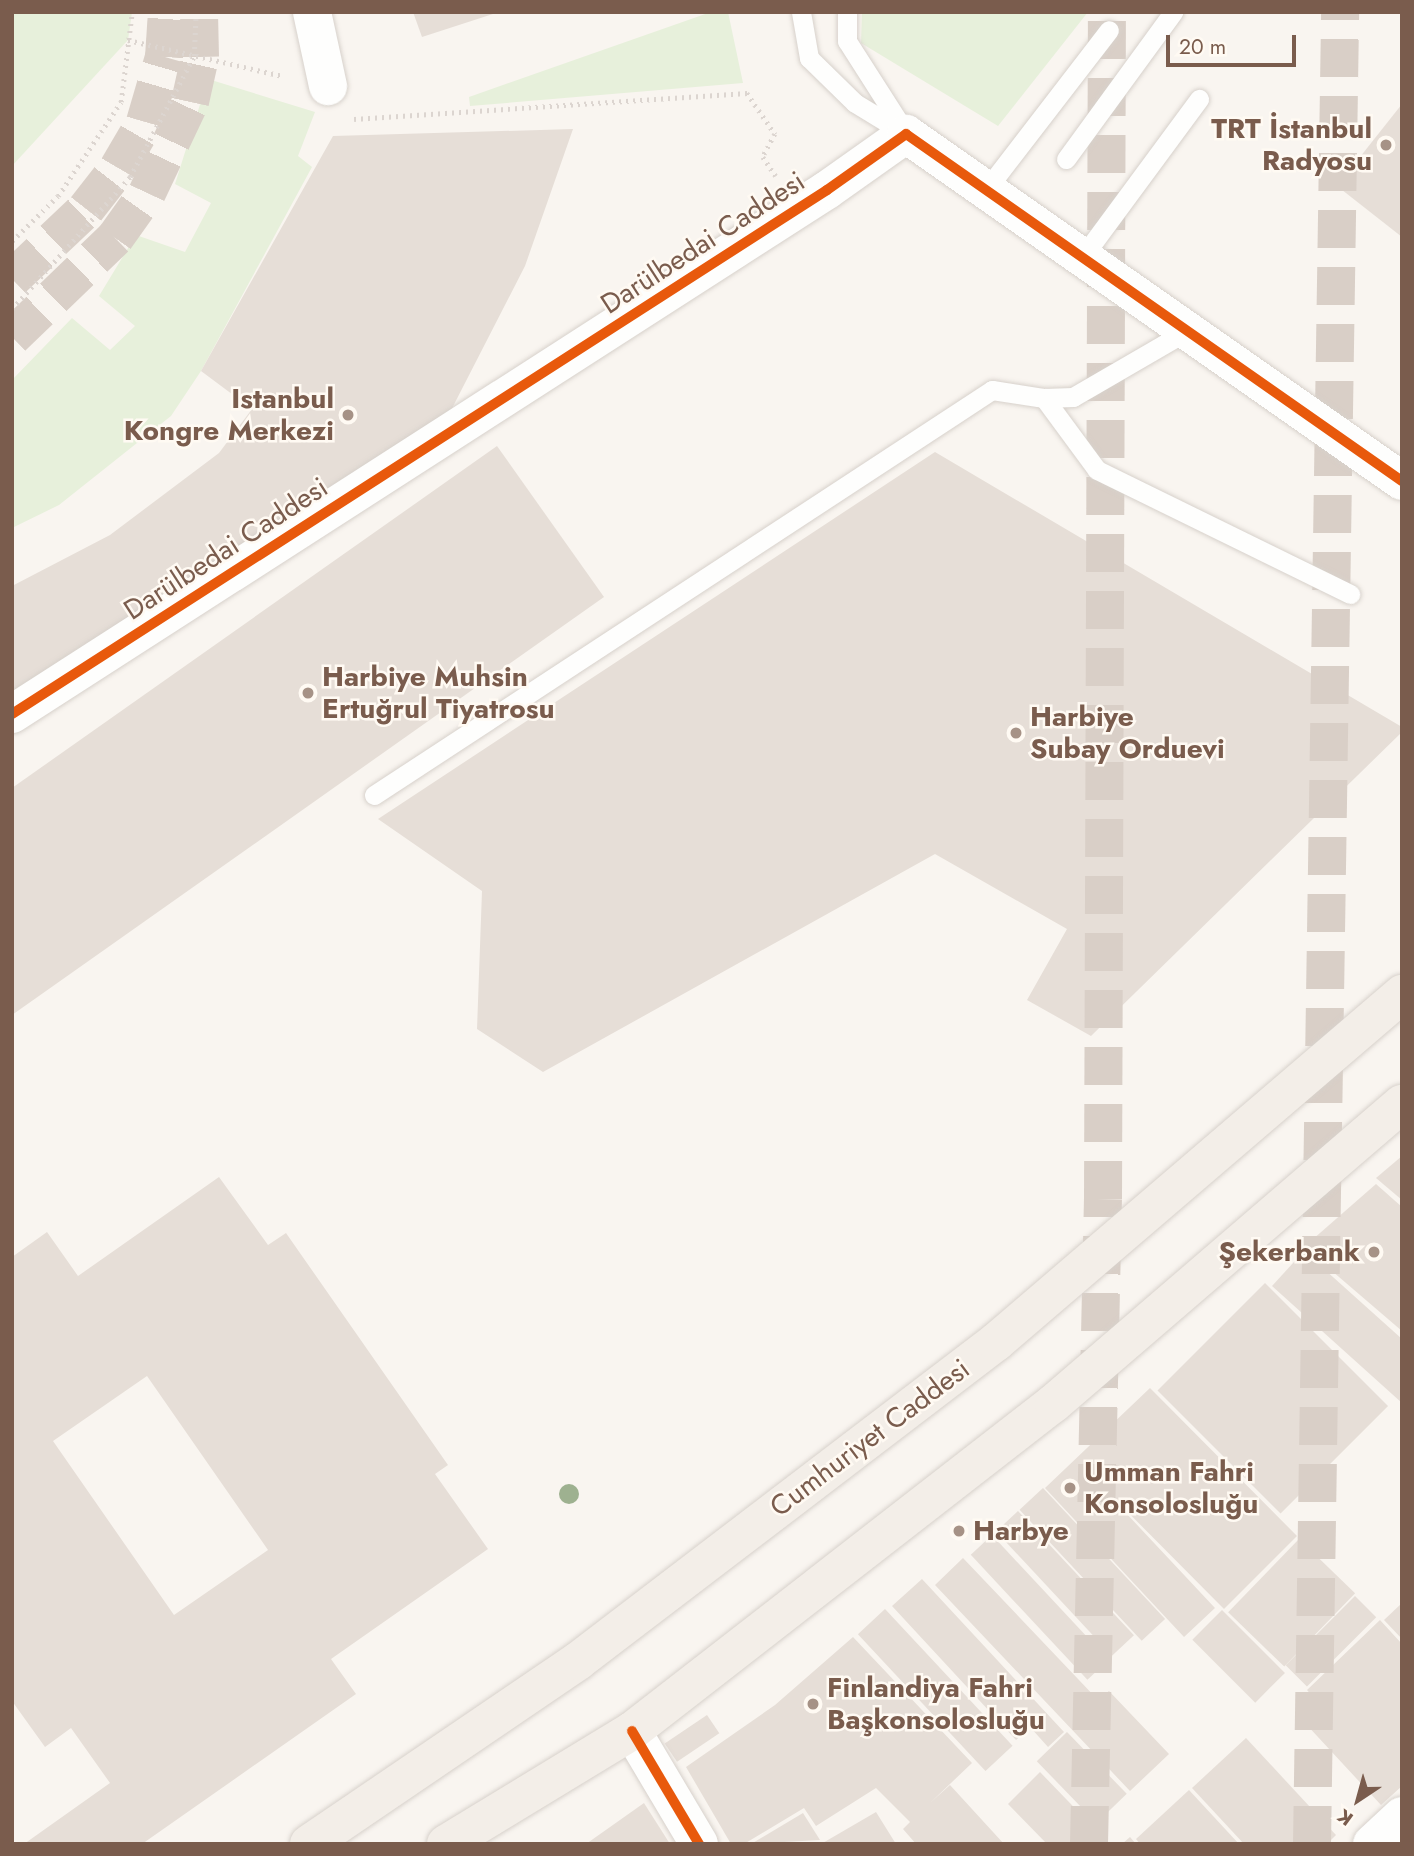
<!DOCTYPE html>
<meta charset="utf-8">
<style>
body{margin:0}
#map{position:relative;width:1414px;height:1856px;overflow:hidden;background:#f9f5f0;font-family:Jost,sans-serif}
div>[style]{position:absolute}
.green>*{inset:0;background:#e7f0db}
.building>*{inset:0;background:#e6ded7;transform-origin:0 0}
.secondary-tunnel>*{height:38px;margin-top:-19px;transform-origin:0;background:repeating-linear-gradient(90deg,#d9cfc7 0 38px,transparent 0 57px)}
.primary-tunnel>*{height:38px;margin-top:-19px;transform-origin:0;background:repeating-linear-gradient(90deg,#d9cfc7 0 38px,transparent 0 57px)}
.path>*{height:4.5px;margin-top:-2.25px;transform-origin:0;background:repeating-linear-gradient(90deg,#dcd5d0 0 2px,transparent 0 7px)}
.roads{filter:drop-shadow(0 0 2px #d7d1cb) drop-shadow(0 0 2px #d7d1cb)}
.service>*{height:19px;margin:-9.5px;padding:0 9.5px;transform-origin:9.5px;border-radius:9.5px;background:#fefefd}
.minor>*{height:38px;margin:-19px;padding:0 19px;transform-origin:19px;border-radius:19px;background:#fefefd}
.primary>*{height:38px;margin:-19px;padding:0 19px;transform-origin:19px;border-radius:19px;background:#f3eee8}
.cycleway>*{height:10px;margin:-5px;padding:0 5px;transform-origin:5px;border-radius:5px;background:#e8590c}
.trees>*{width:20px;height:20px;margin:-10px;border-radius:50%;background:#9eb190}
.dots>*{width:19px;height:19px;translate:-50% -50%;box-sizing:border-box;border:4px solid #fffaf3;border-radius:50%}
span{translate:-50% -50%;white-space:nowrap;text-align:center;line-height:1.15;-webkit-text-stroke:5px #fffaf3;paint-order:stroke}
.poi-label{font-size:28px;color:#7a5c4d;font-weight:700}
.right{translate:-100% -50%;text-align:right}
.left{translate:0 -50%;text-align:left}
.street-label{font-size:28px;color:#7a5c4d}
.frame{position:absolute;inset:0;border:14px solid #7a5c4d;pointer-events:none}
.north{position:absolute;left:1323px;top:1765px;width:70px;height:70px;-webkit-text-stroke:5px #fffaf3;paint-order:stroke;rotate:216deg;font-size:19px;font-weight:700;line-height:28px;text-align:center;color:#7a5c4d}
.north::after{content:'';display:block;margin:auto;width:24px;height:32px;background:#7a5c4d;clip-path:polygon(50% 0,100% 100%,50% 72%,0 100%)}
.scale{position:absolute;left:1166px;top:35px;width:130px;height:32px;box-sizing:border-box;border:4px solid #7a5c4d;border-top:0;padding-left:9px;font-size:21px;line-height:24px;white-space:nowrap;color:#7a5c4d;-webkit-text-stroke:5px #fffaf3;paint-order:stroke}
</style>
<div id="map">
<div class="green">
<i style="clip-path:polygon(12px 12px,132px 12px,128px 40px,12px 166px)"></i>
<i style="clip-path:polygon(711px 12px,728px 12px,743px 83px,470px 106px,469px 97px)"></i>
<i style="clip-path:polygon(862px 12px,1088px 12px,998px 126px,861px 43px)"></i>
<i style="clip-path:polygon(208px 79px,315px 112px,298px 156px,312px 167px,201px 371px,171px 416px,59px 505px,12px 528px,12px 380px,72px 318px,110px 350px,135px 326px,99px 296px,136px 235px,185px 252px,211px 203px,175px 184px)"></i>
</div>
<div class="building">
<i style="clip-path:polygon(413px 12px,496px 12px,496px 13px,422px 37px)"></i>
<i style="clip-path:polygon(1402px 104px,1402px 237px,1337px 186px)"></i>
<i style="clip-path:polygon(573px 129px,525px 266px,445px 422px,12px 699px,12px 586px,110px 535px,219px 453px,252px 409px,201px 371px,333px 136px)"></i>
<i style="clip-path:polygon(497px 446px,604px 597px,12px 1015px,12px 788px)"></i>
<i style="clip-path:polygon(935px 452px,1402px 727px,1402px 732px,1091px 1036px,1027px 1000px,1067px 929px,935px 854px,543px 1072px,477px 1029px,482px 891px,378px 819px)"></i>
<i style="clip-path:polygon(1402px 1156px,1402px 1200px,1376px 1178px)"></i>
<i style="clip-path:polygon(evenodd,219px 1177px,268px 1245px,286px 1233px,448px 1465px,435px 1474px,488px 1549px,331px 1659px,356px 1694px,142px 1844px,24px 1844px,110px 1783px,71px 1728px,45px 1747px,12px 1701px,12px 1257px,47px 1232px,78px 1276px,219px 1177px,147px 1376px,268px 1550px,174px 1615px,53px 1441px,147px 1376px)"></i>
<i style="clip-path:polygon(1376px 1184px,1402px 1207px,1402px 1331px,1304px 1247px)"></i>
<i style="clip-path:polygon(1304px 1251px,1402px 1339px,1402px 1403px,1272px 1286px)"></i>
<i style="left:1265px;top:1283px;width:174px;height:152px;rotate:45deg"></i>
<i style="clip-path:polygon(1150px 1388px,1297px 1536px,1224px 1609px,1081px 1465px,1215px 1608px,1184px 1637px,1045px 1488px)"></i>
<i style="left:1043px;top:1488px;width:179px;height:32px;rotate:47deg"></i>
<i style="left:1018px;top:1511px;width:170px;height:30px;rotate:47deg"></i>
<i style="left:992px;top:1535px;width:171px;height:29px;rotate:47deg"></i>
<i style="left:1299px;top:1539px;width:78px;height:102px;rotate:44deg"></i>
<i style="clip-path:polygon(963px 1558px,1098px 1700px,1109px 1691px,1169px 1754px,1130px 1791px,935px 1585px)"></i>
<i style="clip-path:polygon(922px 1579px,1064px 1732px,1048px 1747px,1030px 1727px,1016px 1740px,892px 1606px)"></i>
<i style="left:1355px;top:1596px;width:30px;height:98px;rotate:45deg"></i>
<i style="clip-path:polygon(1402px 1603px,1402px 1639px,1384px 1620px)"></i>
<i style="left:885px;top:1609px;width:187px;height:37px;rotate:47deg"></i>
<i style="left:1222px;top:1610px;width:89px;height:42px;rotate:45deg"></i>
<i style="clip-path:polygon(1380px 1620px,1402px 1644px,1402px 1786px,1381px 1805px,1305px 1723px,1322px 1707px,1307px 1690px)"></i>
<i style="clip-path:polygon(853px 1637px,972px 1763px,930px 1803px,950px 1785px,1004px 1844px,916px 1844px,903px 1829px,910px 1822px,876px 1788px,816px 1826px,804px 1808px,744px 1844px,731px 1844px,686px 1767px,775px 1705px)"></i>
<i style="left:707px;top:1715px;width:22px;height:51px;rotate:56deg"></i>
<i style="left:1067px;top:1732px;width:86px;height:42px;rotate:46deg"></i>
<i style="clip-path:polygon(1246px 1738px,1336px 1835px,1327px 1844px,1244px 1844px,1192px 1788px)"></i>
<i style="clip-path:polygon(1040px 1772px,1094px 1828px,1078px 1844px,1047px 1844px,1008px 1804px)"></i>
<i style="clip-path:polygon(1189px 1790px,1239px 1844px,1140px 1844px,1136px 1839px)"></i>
<i style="clip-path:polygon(644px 1803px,670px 1844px,586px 1844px)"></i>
<i style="clip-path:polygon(876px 1812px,896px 1844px,821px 1844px)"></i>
<i style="clip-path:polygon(803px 1813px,820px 1840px,751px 1844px)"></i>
<i style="clip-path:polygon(1130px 1837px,1136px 1844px,1122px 1844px)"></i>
</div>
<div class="secondary-tunnel">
<i style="left:12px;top:279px;width:102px;rotate:-43.4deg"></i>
<i style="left:86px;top:209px;width:52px;rotate:-52deg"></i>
<i style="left:118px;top:168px;width:53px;rotate:-59.6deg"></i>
<i style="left:145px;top:122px;width:68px;rotate:-73.7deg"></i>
<i style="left:164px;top:57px;width:45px;rotate:-86.2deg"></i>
<i style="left:12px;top:337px;width:143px;rotate:-43.9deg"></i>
<i style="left:115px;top:238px;width:55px;rotate:-54.6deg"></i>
<i style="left:147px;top:193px;width:101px;rotate:-64.7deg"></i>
<i style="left:190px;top:102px;width:46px;rotate:-77.5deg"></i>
<i style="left:200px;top:57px;width:45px;rotate:-91.3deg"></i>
</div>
<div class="primary-tunnel">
<i style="left:1089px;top:1844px;width:645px;rotate:-88.76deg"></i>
<i style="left:1103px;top:1199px;width:1187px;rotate:-89.81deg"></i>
<i style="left:1312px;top:1844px;width:1832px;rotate:-89.12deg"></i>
</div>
<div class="path">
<i style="left:128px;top:40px;width:159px;rotate:13.1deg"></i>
<i style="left:354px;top:119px;width:394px;rotate:-3.8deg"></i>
<i style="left:747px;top:93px;width:50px;rotate:55.7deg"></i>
<i style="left:775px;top:134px;width:26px;rotate:118deg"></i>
<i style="left:763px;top:157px;width:23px;rotate:56deg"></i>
<i style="left:12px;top:241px;width:64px;rotate:-44.4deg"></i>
<i style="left:58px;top:196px;width:113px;rotate:-56.2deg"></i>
<i style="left:121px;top:102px;width:91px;rotate:-83deg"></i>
<i style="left:12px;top:309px;width:177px;rotate:-48.2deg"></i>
<i style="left:130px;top:177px;width:137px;rotate:-62.1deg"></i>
<i style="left:194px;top:56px;width:44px;rotate:-87.4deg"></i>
</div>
<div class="roads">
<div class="service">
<i style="left:801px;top:12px;width:47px;rotate:80.1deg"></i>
<i style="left:809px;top:58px;width:64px;rotate:44.4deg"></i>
<i style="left:855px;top:103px;width:60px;rotate:31.3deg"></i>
<i style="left:847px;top:12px;width:29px;rotate:90deg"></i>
<i style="left:847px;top:41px;width:106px;rotate:57.4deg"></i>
<i style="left:1066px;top:159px;width:182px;rotate:-53.9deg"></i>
<i style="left:985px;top:191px;width:203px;rotate:-52.4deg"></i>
<i style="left:1081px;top:259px;width:199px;rotate:-53.6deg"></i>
<i style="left:1044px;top:398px;width:89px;rotate:53.6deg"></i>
<i style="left:1097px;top:470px;width:282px;rotate:26.1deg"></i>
<i style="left:374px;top:795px;width:739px;rotate:-33.24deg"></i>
<i style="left:992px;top:390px;width:53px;rotate:8.7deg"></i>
<i style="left:1044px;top:398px;width:29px;rotate:-2deg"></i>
<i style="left:1073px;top:397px;width:129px;rotate:-30.1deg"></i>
</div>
<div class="minor">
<i style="left:312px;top:12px;width:76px;rotate:77.8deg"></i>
<i style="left:12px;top:714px;width:969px;rotate:-32.74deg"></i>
<i style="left:827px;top:190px;width:97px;rotate:-35.3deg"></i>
<i style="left:906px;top:134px;width:605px;rotate:34.98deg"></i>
<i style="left:632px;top:1731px;width:131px;rotate:59.3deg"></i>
<i style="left:1372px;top:1844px;width:41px;rotate:-43deg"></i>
</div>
<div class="primary">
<i style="left:309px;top:1844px;width:325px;rotate:-34.2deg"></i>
<i style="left:578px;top:1661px;width:526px;rotate:-37.35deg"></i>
<i style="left:996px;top:1342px;width:535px;rotate:-40.6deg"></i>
<i style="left:446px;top:1844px;width:218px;rotate:-31.3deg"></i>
<i style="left:632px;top:1731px;width:534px;rotate:-37.86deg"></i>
<i style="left:1054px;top:1403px;width:459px;rotate:-40.7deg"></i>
</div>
</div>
<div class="cycleway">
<i style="left:12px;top:714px;width:969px;rotate:-32.74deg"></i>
<i style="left:827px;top:190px;width:97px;rotate:-35.3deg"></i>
<i style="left:906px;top:134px;width:605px;rotate:34.98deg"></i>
<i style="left:632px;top:1731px;width:131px;rotate:59.3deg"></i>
</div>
<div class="trees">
<i style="left:569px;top:1494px"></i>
</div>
<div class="dots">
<i style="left:1386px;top:145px;background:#a69286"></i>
<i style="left:348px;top:415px;background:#a69286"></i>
<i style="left:308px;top:693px;background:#a69286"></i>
<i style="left:1016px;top:733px;background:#a69286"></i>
<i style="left:1374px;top:1252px;background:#a69286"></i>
<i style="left:1070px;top:1488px;background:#a69286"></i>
<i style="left:959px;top:1531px;background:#a69286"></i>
<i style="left:813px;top:1704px;background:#a69286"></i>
</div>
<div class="poi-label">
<span class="right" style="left:1372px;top:145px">TRT İstanbul<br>Radyosu</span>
<span class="right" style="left:334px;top:415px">Istanbul<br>Kongre Merkezi</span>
<span class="left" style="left:322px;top:693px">Harbiye Muhsin<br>Ertuğrul Tiyatrosu</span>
<span class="left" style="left:1030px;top:733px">Harbiye<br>Subay Orduevi</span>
<span class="right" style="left:1360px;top:1252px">Şekerbank</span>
<span class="left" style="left:1084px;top:1488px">Umman Fahri<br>Konsolosluğu</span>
<span class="left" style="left:973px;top:1531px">Harbye</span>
<span class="left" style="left:827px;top:1704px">Finlandiya Fahri<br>Başkonsolosluğu</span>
</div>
<div class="street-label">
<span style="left:703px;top:243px;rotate:-33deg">Darülbedai Caddesi</span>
<span style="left:226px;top:549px;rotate:-33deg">Darülbedai Caddesi</span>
<span style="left:870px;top:1438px;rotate:-37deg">Cumhuriyet Caddesi</span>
</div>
<div class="frame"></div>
<div class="north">K</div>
<div class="scale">20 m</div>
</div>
